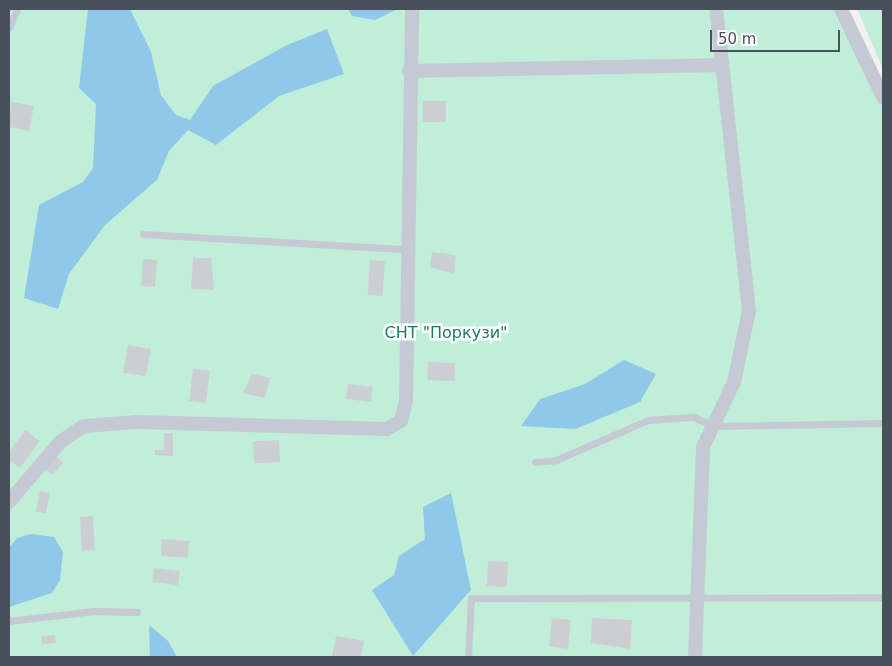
<!DOCTYPE html>
<meta charset="utf-8">
<style>
body{margin:0}
#map{position:relative;width:892px;height:666px;overflow:hidden;background:#f2f0f0;font-family:"DejaVu Sans",sans-serif}
div>[style]{position:absolute}
.green>*{inset:0;background:#c0eed9}
.water>*{inset:0;background:#8fc8e9}
.building>*{inset:0;background:#cdced4;transform-origin:0 0}
.lane>*{height:7px;margin:-3.5px;padding:0 3.5px;transform-origin:3.5px;border-radius:3.5px;background:#c4c9d4}
.street>*{height:14px;margin:-7px;padding:0 7px;transform-origin:7px;border-radius:7px;background:#c4c9d4}
span{translate:-50% -50%;white-space:nowrap;text-align:center;line-height:1.15;-webkit-text-stroke:5px #fff;paint-order:stroke}
.park-label{font-size:16px;color:#1b7c5a}
.frame{position:absolute;inset:0;border:10px solid #48505c;pointer-events:none}
.scale{position:absolute;left:710px;top:30px;width:130px;height:22px;box-sizing:border-box;border:2px solid #48505c;border-top:0;padding-left:6px;font-size:15px;line-height:18px;white-space:nowrap;color:#48505c;-webkit-text-stroke:4px #fff;paint-order:stroke}
</style>
<div id="map">
<div class="green">
<i style="clip-path:polygon(9px 9px,841px 9px,883px 97px,883px 657px,9px 657px)"></i>
<i style="clip-path:polygon(857px 9px,883px 9px,883px 69px)"></i>
</div>
<div class="water">
<i style="clip-path:polygon(88px 9px,130px 9px,151px 52px,161px 95px,176px 115px,190px 120px,213px 86px,287px 45px,327px 29px,344px 74px,279px 96px,216px 145px,188px 130px,169px 151px,157px 180px,105px 225px,69px 274px,58px 309px,24px 298px,39px 205px,83px 182px,93px 168px,96px 104px,79px 88px)"></i>
<i style="clip-path:polygon(348px 9px,398px 9px,375px 20px,352px 16px)"></i>
<i style="clip-path:polygon(624px 360px,656px 374px,640px 402px,575px 429px,521px 426px,540px 399px,585px 384px)"></i>
<i style="clip-path:polygon(451px 493px,471px 590px,413px 656px,372px 590px,394px 575px,399px 556px,425px 539px,423px 507px)"></i>
<i style="clip-path:polygon(31px 534px,54px 537px,63px 552px,60px 580px,52px 593px,9px 607px,9px 548px,17px 538px)"></i>
<i style="clip-path:polygon(149px 625px,168px 641px,177px 657px,150px 657px)"></i>
</div>
<div class="building">
<i style="left:423px;top:101px;width:23px;height:21px"></i>
<i style="clip-path:polygon(11px 102px,34px 106px,29px 131px,9px 127px)"></i>
<i style="clip-path:polygon(432px 252px,456px 255px,454px 274px,430px 267px)"></i>
<i style="clip-path:polygon(193px 258px,211px 258px,214px 290px,191px 289px)"></i>
<i style="left:143px;top:259px;width:14px;height:27px;rotate:4deg"></i>
<i style="left:370px;top:260px;width:15px;height:35px;rotate:4deg"></i>
<i style="left:128px;top:345px;width:23px;height:28px;rotate:10deg"></i>
<i style="left:428px;top:362px;width:27px;height:18px;rotate:2deg"></i>
<i style="left:193px;top:369px;width:17px;height:32px;rotate:7deg"></i>
<i style="clip-path:polygon(252px 374px,270px 378px,265px 398px,243px 393px)"></i>
<i style="left:348px;top:384px;width:25px;height:15px;rotate:7deg"></i>
<i style="clip-path:polygon(25px 430px,39px 441px,20px 468px,9px 460px,9px 452px)"></i>
<i style="clip-path:polygon(164px 433px,173px 433px,173px 456px,155px 455px,155px 450px,164px 450px)"></i>
<i style="left:279px;top:440px;width:22px;height:26px;rotate:87deg"></i>
<i style="left:55px;top:455px;width:11px;height:17px;rotate:41deg"></i>
<i style="left:40px;top:491px;width:10px;height:21px;rotate:11deg"></i>
<i style="left:93px;top:516px;width:34px;height:13px;rotate:87deg"></i>
<i style="left:162px;top:539px;width:27px;height:17px;rotate:4deg"></i>
<i style="left:488px;top:561px;width:20px;height:25px;rotate:3deg"></i>
<i style="left:154px;top:568px;width:26px;height:14px;rotate:7deg"></i>
<i style="left:552px;top:618px;width:19px;height:29px;rotate:6deg"></i>
<i style="clip-path:polygon(592px 618px,632px 620px,630px 649px,591px 643px)"></i>
<i style="left:55px;top:635px;width:8px;height:14px;rotate:83deg"></i>
<i style="clip-path:polygon(336px 636px,364px 641px,361px 657px,332px 657px)"></i>
</div>
<div class="lane">
<i style="left:9px;top:27px;width:20px;rotate:-66deg"></i>
<i style="left:143px;top:234px;width:264px;rotate:3.3deg"></i>
<i style="left:535px;top:462px;width:21px;rotate:-5deg"></i>
<i style="left:556px;top:460px;width:100px;rotate:-23.5deg"></i>
<i style="left:648px;top:420px;width:45px;rotate:-3.8deg"></i>
<i style="left:693px;top:417px;width:23px;rotate:23deg"></i>
<i style="left:714px;top:426px;width:169px;rotate:-1deg"></i>
<i style="left:9px;top:621px;width:85px;rotate:-6.8deg"></i>
<i style="left:93px;top:611px;width:44px;rotate:1.3deg"></i>
<i style="left:468px;top:657px;width:59px;rotate:-87.1deg"></i>
<i style="left:471px;top:598px;width:412px;rotate:-0.1deg"></i>
</div>
<div class="street">
<i style="left:841px;top:9px;width:98px;rotate:64.5deg"></i>
<i style="left:409px;top:71px;width:313px;rotate:-1.1deg"></i>
<i style="left:9px;top:502px;width:79px;rotate:-49.6deg"></i>
<i style="left:60px;top:442px;width:29px;rotate:-34deg"></i>
<i style="left:84px;top:426px;width:53px;rotate:-4.3deg"></i>
<i style="left:137px;top:422px;width:250px;rotate:1.6deg"></i>
<i style="left:387px;top:429px;width:16px;rotate:-30deg"></i>
<i style="left:401px;top:421px;width:21px;rotate:-76deg"></i>
<i style="left:406px;top:401px;width:392px;rotate:-89.1deg"></i>
<i style="left:695px;top:657px;width:210px;rotate:-87.8deg"></i>
<i style="left:703px;top:447px;width:72px;rotate:-64.5deg"></i>
<i style="left:734px;top:382px;width:73px;rotate:-78.1deg"></i>
<i style="left:749px;top:311px;width:304px;rotate:-96.2deg"></i>
</div>
<div class="park-label">
<span style="left:446px;top:333px">СНТ "Поркузи"</span>
</div>
<div class="frame"></div>
<div class="scale">50 m</div>
</div>
